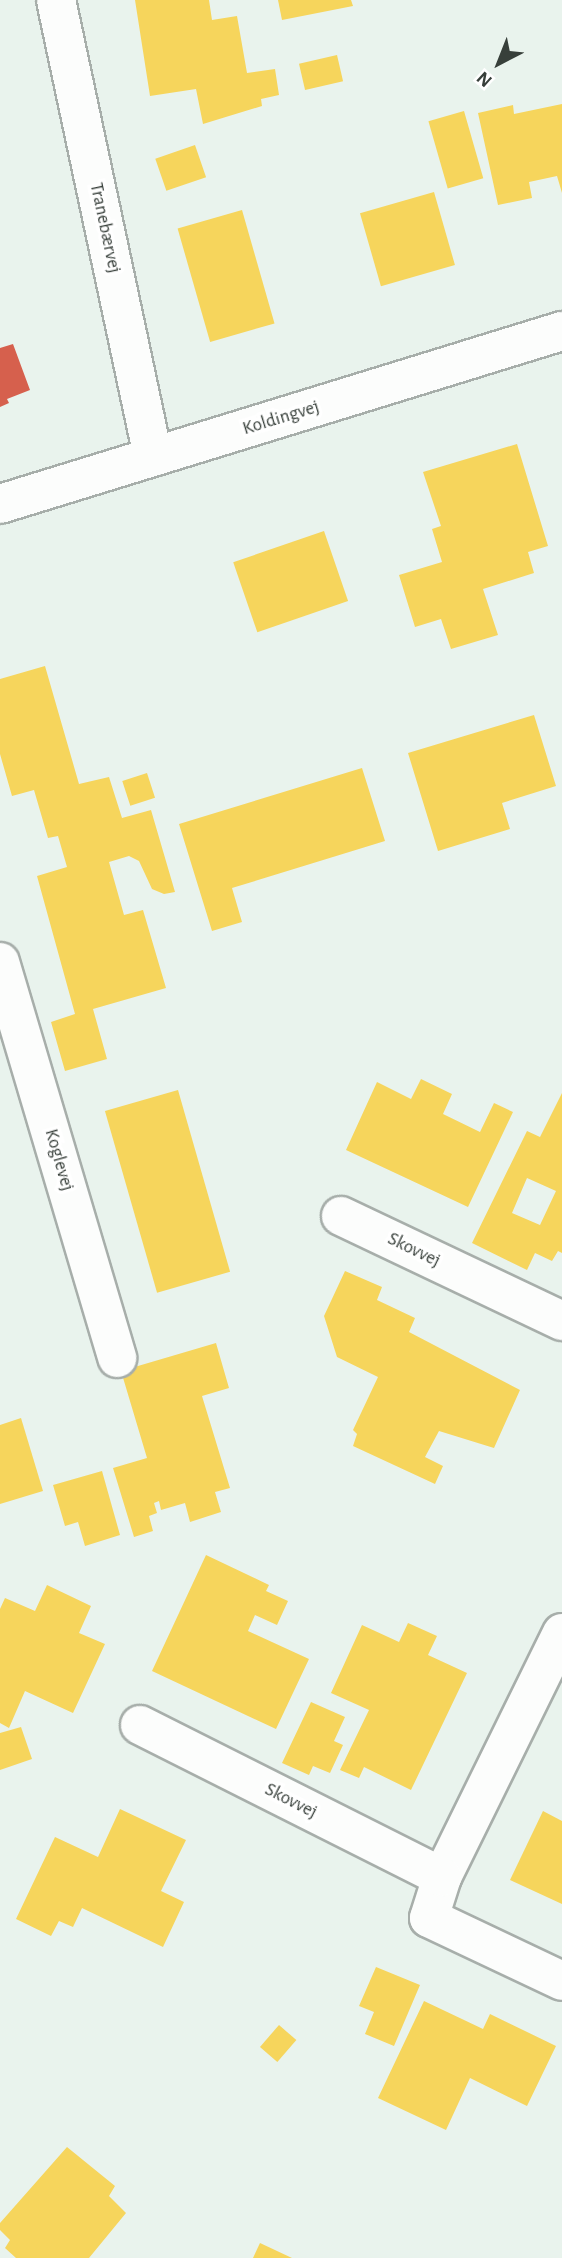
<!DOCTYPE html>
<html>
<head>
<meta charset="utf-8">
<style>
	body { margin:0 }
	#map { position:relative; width:562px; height:2258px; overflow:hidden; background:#e9f3ed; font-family:"Alegreya Sans",sans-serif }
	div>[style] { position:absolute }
	.homes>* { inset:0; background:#f6d55c; transform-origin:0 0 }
	.shops>* { inset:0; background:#d6604d }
	.roads { filter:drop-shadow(2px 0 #a7aeaa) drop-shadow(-2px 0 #a7aeaa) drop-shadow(0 2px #a7aeaa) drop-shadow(0 -2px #a7aeaa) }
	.minor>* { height:38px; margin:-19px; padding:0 19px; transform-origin:19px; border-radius:19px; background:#fcfdfc }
	.tertiary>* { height:38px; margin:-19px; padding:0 19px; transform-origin:19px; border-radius:19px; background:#fcfdfc }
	span { translate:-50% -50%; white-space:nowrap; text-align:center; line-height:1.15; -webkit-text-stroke:7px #fff; paint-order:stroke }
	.street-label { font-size:19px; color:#373f3a }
	.north { position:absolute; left:464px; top:28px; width:70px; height:70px; -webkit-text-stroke:5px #fff; paint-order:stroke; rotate:222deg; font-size:19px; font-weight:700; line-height:28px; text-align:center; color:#373f3a }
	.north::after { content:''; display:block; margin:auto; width:24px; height:32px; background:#373f3a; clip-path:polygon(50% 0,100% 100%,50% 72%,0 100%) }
</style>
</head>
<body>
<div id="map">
	<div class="homes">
		<i style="clip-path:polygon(135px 0,209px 0,212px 20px,237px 16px,247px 73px,275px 69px,279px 95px,261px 99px,262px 106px,203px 124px,196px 89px,150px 96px)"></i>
		<i style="clip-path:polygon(278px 0,351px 0,353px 6px,282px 20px)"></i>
		<i style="left:337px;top:55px;width:27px;height:39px;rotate:77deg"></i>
		<i style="clip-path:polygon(562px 104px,562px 193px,557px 176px,529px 182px,532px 198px,498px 205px,478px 113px,513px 105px,514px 114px)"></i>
		<i style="left:464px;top:111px;width:70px;height:37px;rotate:74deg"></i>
		<i style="left:195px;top:145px;width:34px;height:42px;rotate:71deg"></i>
		<i style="left:434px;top:192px;width:76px;height:77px;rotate:74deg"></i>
		<i style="left:242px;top:210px;width:118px;height:67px;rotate:74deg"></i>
		<i style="clip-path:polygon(517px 444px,548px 546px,528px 552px,534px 573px,483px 589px,498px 635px,451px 649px,441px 619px,415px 627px,399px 575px,442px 562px,432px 529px,441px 526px,423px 472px)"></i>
		<i style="left:324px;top:531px;width:74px;height:96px;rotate:71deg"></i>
		<i style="clip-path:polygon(45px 666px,79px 784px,109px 777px,122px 818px,151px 810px,175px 892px,164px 894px,152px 889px,139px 861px,129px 856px,109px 862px,124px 915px,143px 910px,166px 988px,93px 1009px,107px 1059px,65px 1071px,51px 1022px,75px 1014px,37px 876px,67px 867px,58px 836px,48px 838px,34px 790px,12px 796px,0 754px,0 679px)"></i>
		<i style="clip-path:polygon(534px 715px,556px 786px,502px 803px,510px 829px,438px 851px,408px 753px)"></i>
		<i style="clip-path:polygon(362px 768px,385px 841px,232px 888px,242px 922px,212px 931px,179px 824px)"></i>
		<i style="left:147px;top:773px;width:26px;height:26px;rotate:72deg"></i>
		<i style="clip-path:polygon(421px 1079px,452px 1094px,443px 1114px,480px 1132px,494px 1103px,513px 1112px,468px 1207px,346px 1150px,377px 1082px,411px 1099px)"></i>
		<i style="left:178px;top:1090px;width:189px;height:76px;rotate:74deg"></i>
		<i style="clip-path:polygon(evenodd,562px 1093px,562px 1253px,558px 1251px,552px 1261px,535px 1253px,527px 1270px,472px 1243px,527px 1131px,540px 1137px,562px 1093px,527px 1178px,556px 1191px,540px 1225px,512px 1213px,527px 1178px)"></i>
		<i style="clip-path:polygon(345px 1271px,382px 1287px,377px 1300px,415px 1318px,409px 1332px,520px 1390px,494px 1448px,439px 1431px,425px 1457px,443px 1466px,435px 1484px,353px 1446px,357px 1434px,353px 1430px,378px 1377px,337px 1357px,324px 1316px)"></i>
		<i style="clip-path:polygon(216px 1343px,229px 1388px,202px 1396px,230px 1488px,215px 1492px,221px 1512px,190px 1522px,185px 1503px,161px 1510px,159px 1501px,154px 1503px,157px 1513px,149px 1516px,153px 1531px,134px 1537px,113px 1468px,147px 1458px,121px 1371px)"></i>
		<i style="clip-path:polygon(21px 1418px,43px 1491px,0 1504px,0 1425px)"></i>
		<i style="clip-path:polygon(102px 1471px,120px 1535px,85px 1546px,78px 1522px,65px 1526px,53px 1485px)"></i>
		<i style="clip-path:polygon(206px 1555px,269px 1585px,266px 1591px,288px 1601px,277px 1625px,255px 1615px,248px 1631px,309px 1659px,276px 1729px,152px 1671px)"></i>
		<i style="clip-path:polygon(47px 1585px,91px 1606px,79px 1633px,105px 1644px,73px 1713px,25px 1691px,9px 1728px,0 1723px,0 1609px,5px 1598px,35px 1611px)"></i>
		<i style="clip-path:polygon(408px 1623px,437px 1636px,428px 1655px,467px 1673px,411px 1790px,364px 1767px,359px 1778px,340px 1770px,369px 1710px,331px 1693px,362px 1625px,399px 1642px)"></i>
		<i style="clip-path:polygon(311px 1702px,345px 1717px,334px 1741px,343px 1745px,330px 1773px,313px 1766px,309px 1775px,282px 1763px)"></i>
		<i style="clip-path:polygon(21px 1727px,32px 1759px,0 1770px,0 1733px)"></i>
		<i style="clip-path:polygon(120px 1809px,186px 1840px,161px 1891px,184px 1902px,163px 1947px,82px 1908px,73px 1927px,59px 1921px,51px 1936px,16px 1919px,55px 1837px,98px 1857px)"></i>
		<i style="clip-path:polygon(543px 1811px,562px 1821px,562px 1904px,510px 1880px)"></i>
		<i style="clip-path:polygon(376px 1967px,420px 1985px,394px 2046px,365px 2034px,374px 2012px,359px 2006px)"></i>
		<i style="clip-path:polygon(424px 2001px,483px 2029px,490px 2014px,556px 2046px,527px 2106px,470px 2078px,446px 2130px,378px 2098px)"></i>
		<i style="left:279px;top:2025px;width:23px;height:29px;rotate:41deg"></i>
		<i style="clip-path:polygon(67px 2147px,115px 2186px,109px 2196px,126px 2213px,89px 2258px,16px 2258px,5px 2248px,10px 2240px,0 2230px,0 2223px)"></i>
		<i style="clip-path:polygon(260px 2243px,292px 2258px,253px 2258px)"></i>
	</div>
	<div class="shops">
		<i style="clip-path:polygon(13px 344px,30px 390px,7px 399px,9px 403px,0 407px,0 348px)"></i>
	</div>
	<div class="roads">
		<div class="minor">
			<i style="left:56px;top:0;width:467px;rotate:78deg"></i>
			<i style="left:0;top:962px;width:413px;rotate:73.5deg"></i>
			<i style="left:341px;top:1216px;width:245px;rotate:25.4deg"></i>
			<i style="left:562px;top:1633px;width:272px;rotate:116.2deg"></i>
			<i style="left:442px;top:1877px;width:43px;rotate:107.6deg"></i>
			<i style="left:429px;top:1918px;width:147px;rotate:25.3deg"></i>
			<i style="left:140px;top:1725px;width:338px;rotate:26.7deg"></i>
		</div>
		<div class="tertiary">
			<i style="left:0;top:504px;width:588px;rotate:-17.11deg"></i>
		</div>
	</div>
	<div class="street-label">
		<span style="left:105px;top:228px;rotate:78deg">Tranebærvej</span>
		<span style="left:281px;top:418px;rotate:-17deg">Koldingvej</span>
		<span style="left:59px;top:1160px;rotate:74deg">Koglevej</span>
		<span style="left:414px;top:1250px;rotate:26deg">Skovvej</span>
		<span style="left:291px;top:1801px;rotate:27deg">Skovvej</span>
	</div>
	<div class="north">N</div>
</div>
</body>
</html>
